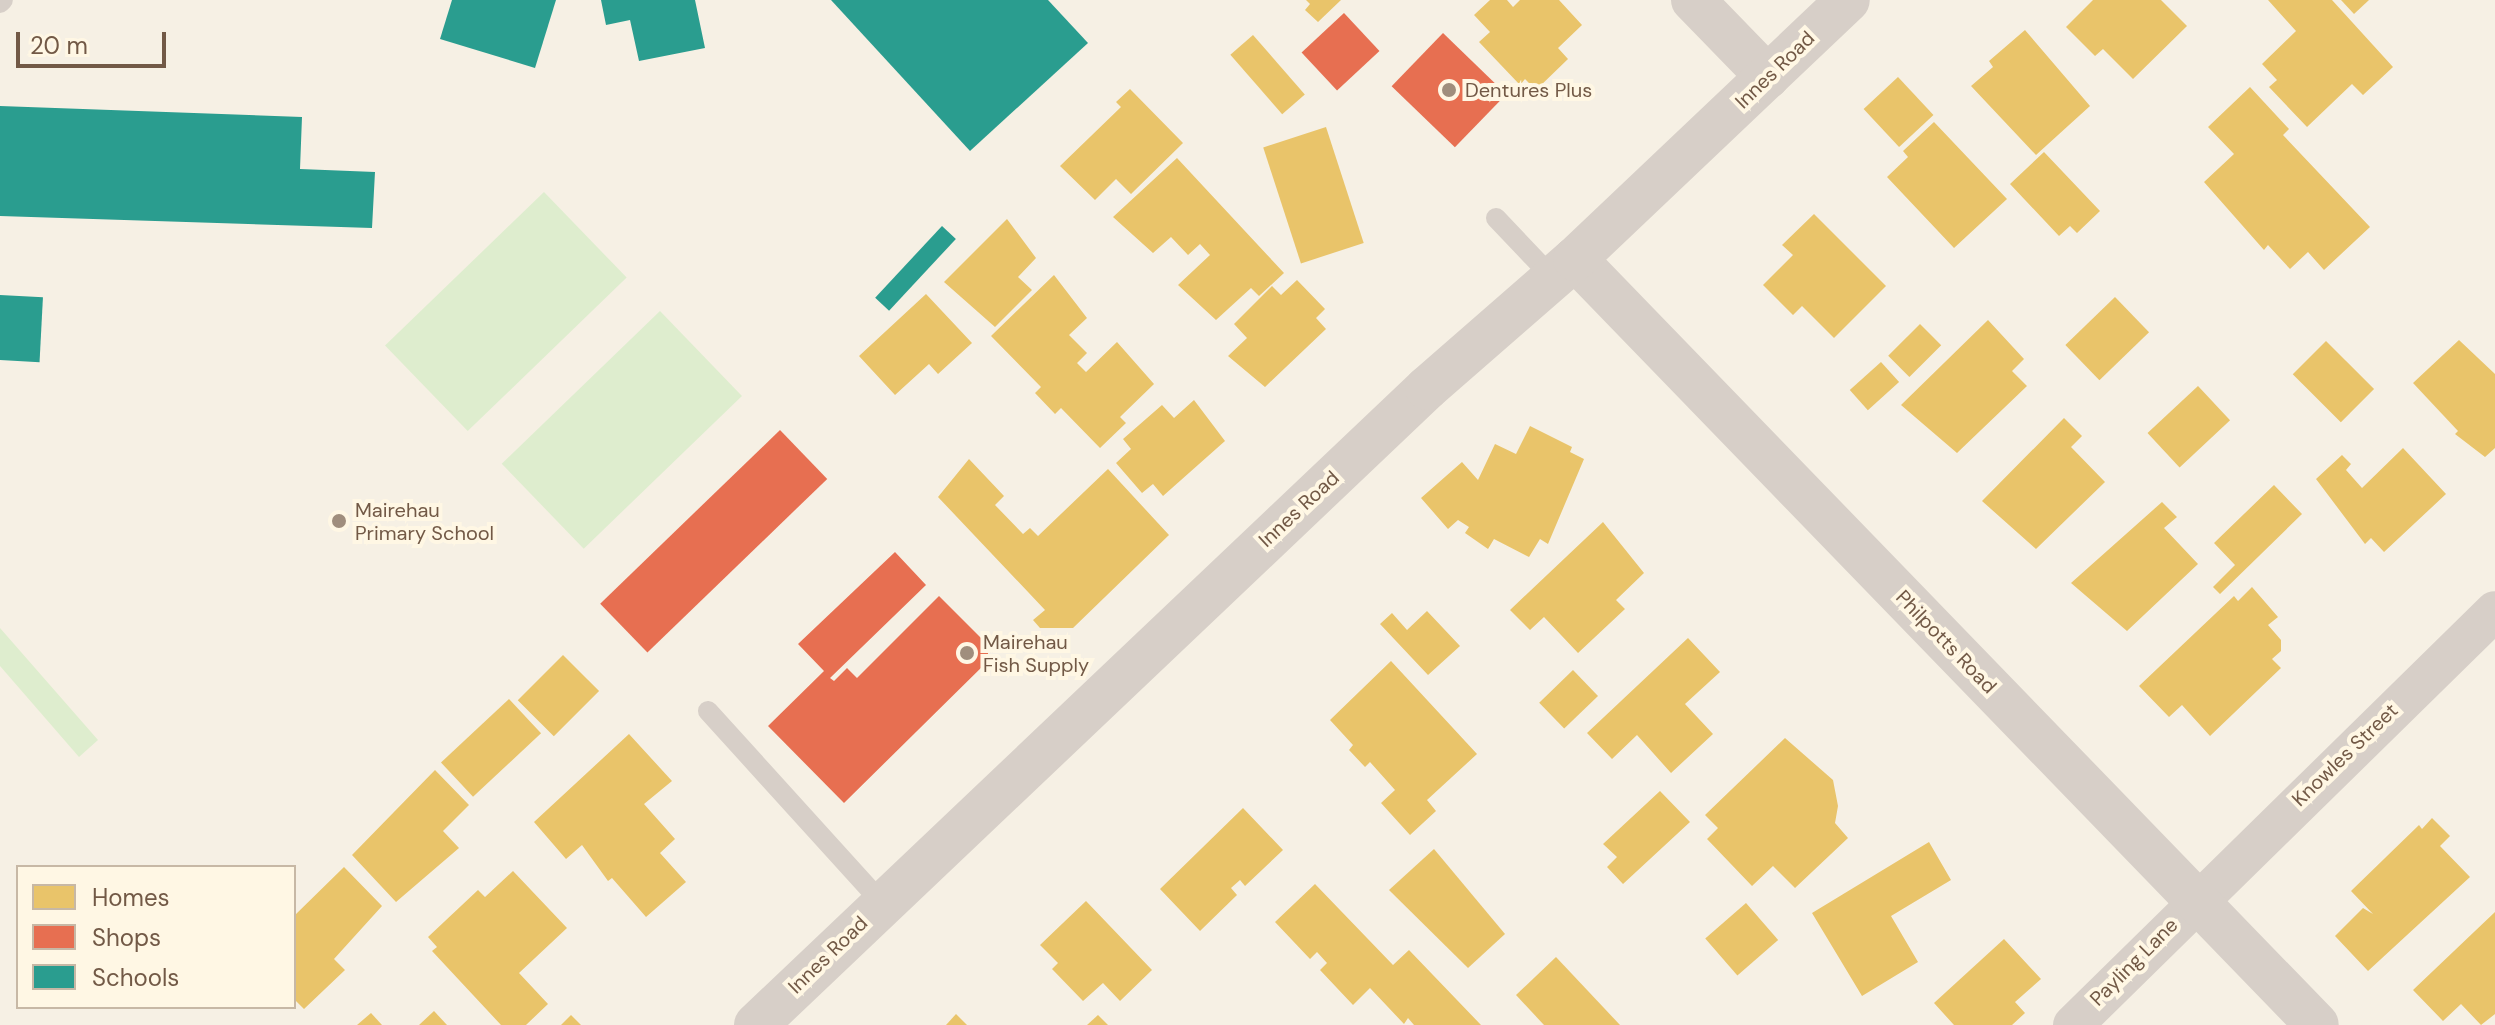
<!DOCTYPE html>
<html>
<head>
<meta charset="utf-8">
<style>
	body { margin:0 }
	#map { position:relative; width:2495px; height:1025px; overflow:hidden; background:#f6f0e4; font-family:"DM Sans",sans-serif }
	div>[style] { position:absolute }
	.green>* { inset:0; background:#deedce; transform-origin:0 0 }
	.homes>* { inset:0; background:#e9c46a; transform-origin:0 0 }
	.shops>* { inset:0; background:#e76f51; transform-origin:0 0 }
	.schools>* { inset:0; background:#2a9d8f; transform-origin:0 0 }
	.lane>* { height:20px; margin:-10px; padding:0 10px; transform-origin:10px; border-radius:10px; background:#d7cfc8 }
	.street>* { height:40px; margin:-20px; padding:0 20px; transform-origin:20px; border-radius:20px; background:#d7cfc8 }
	.secondary>* { height:44px; margin:-22px; padding:0 22px; transform-origin:22px; border-radius:22px; background:#d7cfc8 }
	.dots>* { width:22px; height:22px; translate:-50% -50%; box-sizing:border-box; border:4px solid #fff7e4; border-radius:50% }
	span { translate:-50% -50%; white-space:nowrap; text-align:center; line-height:1.15; -webkit-text-stroke:8px #fff7e4; paint-order:stroke }
	.street-label { font-size:20px; color:#725946 }
	.poi-label { font-size:20px; color:#725946 }
	.left { translate:0 -50%; text-align:left }
	.legend { position:absolute; left:16px; top:865px; width:280px; height:144px; box-sizing:border-box; background:#fff7e4; border:2px solid #c7b8a5; margin:0; padding:10px 14px; list-style:none; font-size:24px; color:#725946 }
	.legend li { display:flex; align-items:center; gap:16px; height:40px }
	.legend b { width:40px; border:2px solid #c7b8a5 }
	.scale { position:absolute; left:16px; top:32px; width:150px; height:36px; box-sizing:border-box; border:4px solid #725946; border-top:0; padding-left:10px; font-size:24px; line-height:28px; white-space:nowrap; color:#725946; -webkit-text-stroke:6px #fff7e4; paint-order:stroke }
</style>
</head>
<body>
<div id="map">
	<div class="green">
		<i style="left:544px;top:192px;width:119px;height:221px;rotate:46deg"></i>
		<i style="left:660px;top:311px;width:118px;height:220px;rotate:46deg"></i>
		<i style="clip-path:polygon(0 628px,98px 740px,79px 757px,0 666px)"></i>
	</div>
	<div class="homes">
		<i style="clip-path:polygon(1306px 0,1341px 0,1318px 22px,1305px 10px,1310px 4px)"></i>
		<i style="clip-path:polygon(1490px 0,1507px 0,1513px 7px,1520px 0,1559px 0,1582px 25px,1558px 48px,1568px 59px,1536px 90px,1525px 79px,1520px 85px,1479px 42px,1490px 32px,1474px 15px)"></i>
		<i style="clip-path:polygon(2093px 0,2161px 0,2187px 26px,2133px 79px,2103px 49px,2095px 56px,2066px 27px)"></i>
		<i style="clip-path:polygon(2268px 0,2332px 0,2393px 67px,2363px 95px,2352px 84px,2307px 127px,2269px 87px,2277px 80px,2262px 64px,2296px 31px)"></i>
		<i style="clip-path:polygon(2341px 0,2369px 0,2354px 14px)"></i>
		<i style="clip-path:polygon(2025px 30px,2090px 106px,2036px 155px,1971px 86px,1993px 67px,1989px 61px)"></i>
		<i style="left:1253px;top:35px;width:79px;height:30px;rotate:49deg"></i>
		<i style="left:1898px;top:77px;width:52px;height:47px;rotate:47deg"></i>
		<i style="clip-path:polygon(2250px 87px,2289px 129px,2283px 135px,2370px 227px,2324px 270px,2308px 252px,2290px 269px,2268px 245px,2264px 250px,2204px 182px,2234px 154px,2208px 127px)"></i>
		<i style="clip-path:polygon(1130px 89px,1183px 143px,1131px 194px,1116px 179px,1095px 200px,1060px 166px,1121px 107px,1116px 102px)"></i>
		<i style="clip-path:polygon(1934px 122px,2007px 199px,1954px 248px,1887px 177px,1908px 157px,1903px 151px)"></i>
		<i style="left:1326px;top:127px;width:122px;height:66px;rotate:72deg"></i>
		<i style="clip-path:polygon(2044px 152px,2100px 211px,2077px 233px,2070px 226px,2059px 236px,2010px 184px)"></i>
		<i style="clip-path:polygon(1177px 158px,1284px 273px,1259px 296px,1251px 288px,1216px 320px,1178px 285px,1210px 255px,1200px 244px,1188px 255px,1171px 237px,1153px 253px,1113px 217px)"></i>
		<i style="clip-path:polygon(1814px 214px,1886px 286px,1834px 338px,1802px 306px,1793px 315px,1763px 285px,1793px 255px,1782px 245px)"></i>
		<i style="clip-path:polygon(1007px 219px,1036px 258px,1018px 277px,1032px 290px,995px 327px,944px 282px)"></i>
		<i style="clip-path:polygon(1054px 275px,1087px 318px,1069px 335px,1087px 353px,1077px 363px,1086px 372px,1117px 342px,1154px 384px,1120px 417px,1126px 423px,1100px 448px,1061px 408px,1055px 414px,1035px 393px,1041px 387px,991px 336px)"></i>
		<i style="clip-path:polygon(1297px 280px,1325px 309px,1316px 318px,1326px 329px,1265px 387px,1228px 356px,1247px 338px,1234px 324px,1272px 286px,1281px 295px)"></i>
		<i style="clip-path:polygon(926px 294px,972px 343px,938px 374px,929px 364px,895px 395px,859px 356px)"></i>
		<i style="left:2115px;top:297px;width:49px;height:69px;rotate:46deg"></i>
		<i style="clip-path:polygon(1988px 320px,2024px 359px,2012px 371px,2027px 386px,1957px 453px,1901px 405px)"></i>
		<i style="left:1920px;top:324px;width:30px;height:45px;rotate:45deg"></i>
		<i style="clip-path:polygon(2459px 340px,2495px 374px,2495px 448px,2485px 457px,2455px 434px,2458px 431px,2413px 383px)"></i>
		<i style="left:2326px;top:341px;width:68px;height:47px;rotate:45deg"></i>
		<i style="left:1881px;top:362px;width:27px;height:42px;rotate:48deg"></i>
		<i style="left:2198px;top:386px;width:47px;height:69px;rotate:47deg"></i>
		<i style="clip-path:polygon(1194px 400px,1225px 441px,1163px 496px,1153px 484px,1142px 493px,1116px 463px,1131px 449px,1123px 439px,1162px 405px,1174px 418px)"></i>
		<i style="clip-path:polygon(2064px 418px,2082px 436px,2071px 447px,2105px 482px,2036px 549px,1982px 501px)"></i>
		<i style="clip-path:polygon(1530px 426px,1572px 447px,1570px 452px,1584px 459px,1548px 544px,1540px 539px,1529px 557px,1494px 539px,1488px 549px,1465px 533px,1469px 527px,1458px 520px,1448px 529px,1421px 498px,1462px 462px,1478px 480px,1495px 444px,1516px 454px)"></i>
		<i style="clip-path:polygon(2403px 448px,2446px 494px,2384px 552px,2371px 538px,2365px 544px,2316px 479px,2342px 455px,2351px 464px,2346px 470px,2362px 488px)"></i>
		<i style="clip-path:polygon(969px 459px,1004px 496px,995px 505px,1023px 534px,1030px 528px,1038px 536px,1108px 469px,1169px 535px,1073px 628px,1040px 628px,1033px 620px,1045px 610px,938px 497px)"></i>
		<i style="clip-path:polygon(2274px 485px,2302px 514px,2220px 594px,2213px 587px,2235px 565px,2214px 543px)"></i>
		<i style="clip-path:polygon(2162px 502px,2177px 517px,2164px 528px,2198px 564px,2127px 631px,2071px 583px)"></i>
		<i style="clip-path:polygon(1603px 522px,1644px 573px,1616px 600px,1625px 609px,1578px 653px,1544px 617px,1530px 630px,1510px 610px)"></i>
		<i style="clip-path:polygon(2252px 587px,2278px 617px,2268px 625px,2281px 640px,2281px 651px,2272px 659px,2281px 668px,2210px 736px,2182px 705px,2169px 717px,2139px 686px,2234px 596px,2238px 601px)"></i>
		<i style="clip-path:polygon(1427px 611px,1460px 646px,1428px 675px,1380px 624px,1392px 613px,1407px 630px)"></i>
		<i style="clip-path:polygon(1688px 638px,1720px 672px,1685px 704px,1713px 734px,1671px 773px,1637px 735px,1612px 759px,1587px 733px)"></i>
		<i style="left:563px;top:655px;width:51px;height:64px;rotate:45deg"></i>
		<i style="clip-path:polygon(1391px 661px,1477px 754px,1427px 800px,1436px 811px,1410px 835px,1381px 803px,1395px 790px,1370px 762px,1365px 767px,1349px 750px,1353px 745px,1330px 720px)"></i>
		<i style="left:1573px;top:670px;width:36px;height:47px;rotate:46deg"></i>
		<i style="left:509px;top:699px;width:47px;height:93px;rotate:47deg"></i>
		<i style="clip-path:polygon(629px 734px,672px 781px,644px 804px,675px 839px,660px 853px,686px 882px,646px 917px,612px 878px,608px 881px,582px 845px,566px 859px,534px 822px)"></i>
		<i style="clip-path:polygon(1785px 738px,1833px 780px,1838px 806px,1835px 823px,1848px 838px,1795px 888px,1773px 866px,1752px 886px,1707px 839px,1718px 828px,1705px 815px)"></i>
		<i style="clip-path:polygon(435px 770px,469px 805px,443px 831px,459px 848px,396px 902px,352px 855px)"></i>
		<i style="clip-path:polygon(1660px 791px,1690px 822px,1623px 884px,1607px 867px,1617px 857px,1603px 844px)"></i>
		<i style="clip-path:polygon(1243px 808px,1283px 850px,1245px 886px,1240px 880px,1231px 888px,1237px 895px,1200px 931px,1160px 889px)"></i>
		<i style="clip-path:polygon(2432px 818px,2450px 836px,2440px 846px,2470px 877px,2368px 971px,2335px 936px,2363px 908px,2373px 914px,2351px 891px,2419px 825px,2422px 829px)"></i>
		<i style="clip-path:polygon(1929px 842px,1951px 880px,1891px 916px,1918px 962px,1862px 996px,1812px 913px)"></i>
		<i style="clip-path:polygon(1434px 849px,1505px 934px,1468px 968px,1389px 890px)"></i>
		<i style="clip-path:polygon(344px 867px,382px 906px,334px 959px,345px 970px,304px 1009px,294px 999px,294px 916px)"></i>
		<i style="clip-path:polygon(513px 871px,567px 928px,519px 973px,548px 1004px,526px 1025px,501px 1025px,432px 951px,437px 947px,428px 937px,478px 890px,485px 897px)"></i>
		<i style="clip-path:polygon(1315px 884px,1393px 965px,1409px 950px,1481px 1025px,1414px 1025px,1408px 1018px,1404px 1024px,1370px 988px,1353px 1005px,1320px 970px,1327px 963px,1317px 952px,1310px 959px,1275px 922px)"></i>
		<i style="clip-path:polygon(1086px 901px,1152px 970px,1120px 1001px,1103px 983px,1083px 1001px,1052px 969px,1058px 963px,1040px 945px)"></i>
		<i style="left:1746px;top:903px;width:49px;height:54px;rotate:49deg"></i>
		<i style="clip-path:polygon(2495px 912px,2495px 1014px,2481px 1025px,2461px 1004px,2443px 1021px,2413px 990px)"></i>
		<i style="clip-path:polygon(2004px 939px,2041px 979px,2015px 1002px,2025px 1013px,2012px 1025px,1954px 1025px,1934px 1003px)"></i>
		<i style="clip-path:polygon(1556px 957px,1620px 1025px,1544px 1025px,1516px 995px)"></i>
		<i style="clip-path:polygon(434px 1011px,447px 1025px,419px 1025px)"></i>
		<i style="clip-path:polygon(371px 1013px,382px 1025px,357px 1025px)"></i>
		<i style="clip-path:polygon(956px 1014px,967px 1025px,946px 1025px)"></i>
		<i style="clip-path:polygon(571px 1015px,581px 1025px,561px 1025px)"></i>
		<i style="clip-path:polygon(1098px 1015px,1108px 1025px,1087px 1025px)"></i>
	</div>
	<div class="shops">
		<i style="left:1344px;top:13px;width:52px;height:58px;rotate:47deg"></i>
		<i style="left:1443px;top:33px;width:88px;height:74px;rotate:44deg"></i>
		<i style="left:780px;top:430px;width:68px;height:250px;rotate:46deg"></i>
		<i style="clip-path:polygon(895px 552px,926px 585px,830px 678px,834px 681px,847px 668px,857px 678px,939px 596px,988px 645px,988px 661px,844px 803px,768px 726px,824px 671px,798px 644px)"></i>
	</div>
	<div class="schools">
		<i style="clip-path:polygon(452px 0,556px 0,535px 68px,440px 39px)"></i>
		<i style="clip-path:polygon(601px 0,695px 0,705px 48px,639px 61px,630px 20px,606px 25px)"></i>
		<i style="clip-path:polygon(831px 0,1048px 0,1088px 43px,970px 151px)"></i>
		<i style="clip-path:polygon(0 106px,302px 117px,300px 169px,375px 172px,372px 228px,0 216px)"></i>
		<i style="left:942px;top:226px;width:19px;height:98px;rotate:43deg"></i>
		<i style="left:0;top:295px;width:43px;height:65px;rotate:3deg"></i>
	</div>
	<div class="lane">
		<i style="left:0;top:3px;width:4px;rotate:-45deg"></i>
		<i style="left:1496px;top:218px;width:83px;rotate:46.5deg"></i>
		<i style="left:708px;top:711px;width:259px;rotate:47.8deg"></i>
	</div>
	<div class="street">
		<i style="left:2073px;top:1025px;width:591px;rotate:-44.45deg"></i>
	</div>
	<div class="secondary">
		<i style="left:1693px;top:0;width:107px;rotate:45.8deg"></i>
		<i style="left:1575px;top:259px;width:1066px;rotate:45.91deg"></i>
		<i style="left:756px;top:1025px;width:925px;rotate:-43.51deg"></i>
		<i style="left:1427px;top:388px;width:196px;rotate:-41.1deg"></i>
		<i style="left:1575px;top:259px;width:376px;rotate:-43.5deg"></i>
	</div>
	<div class="dots">
		<i style="left:1449px;top:90px;background:#a08e7d"></i>
		<i style="left:339px;top:521px;background:#a08e7d"></i>
		<i style="left:967px;top:653px;background:#a08e7d"></i>
	</div>
	<div class="street-label">
		<span style="left:1775px;top:70px;rotate:-44deg">Innes Road</span>
		<span style="left:1299px;top:509px;rotate:-43deg">Innes Road</span>
		<span style="left:1946px;top:642px;rotate:46deg">Philpotts Road</span>
		<span style="left:2345px;top:755px;rotate:-44deg">Knowles Street</span>
		<span style="left:828px;top:955px;rotate:-44deg">Innes Road</span>
		<span style="left:2134px;top:962px;rotate:-45deg">Payling Lane</span>
	</div>
	<div class="poi-label">
		<span class="left" style="left:1465px;top:90px">Dentures Plus</span>
		<span class="left" style="left:355px;top:522px">Mairehau<br>Primary School</span>
		<span class="left" style="left:983px;top:654px">Mairehau<br>Fish Supply</span>
	</div>
	<ul class="legend">
	<li><b style="height:22px;background:#e9c46a"></b>Homes</li>
	<li><b style="height:22px;background:#e76f51"></b>Shops</li>
	<li><b style="height:22px;background:#2a9d8f"></b>Schools</li>
	</ul>
	<div class="scale">20 m</div>
</div>
</body>
</html>
